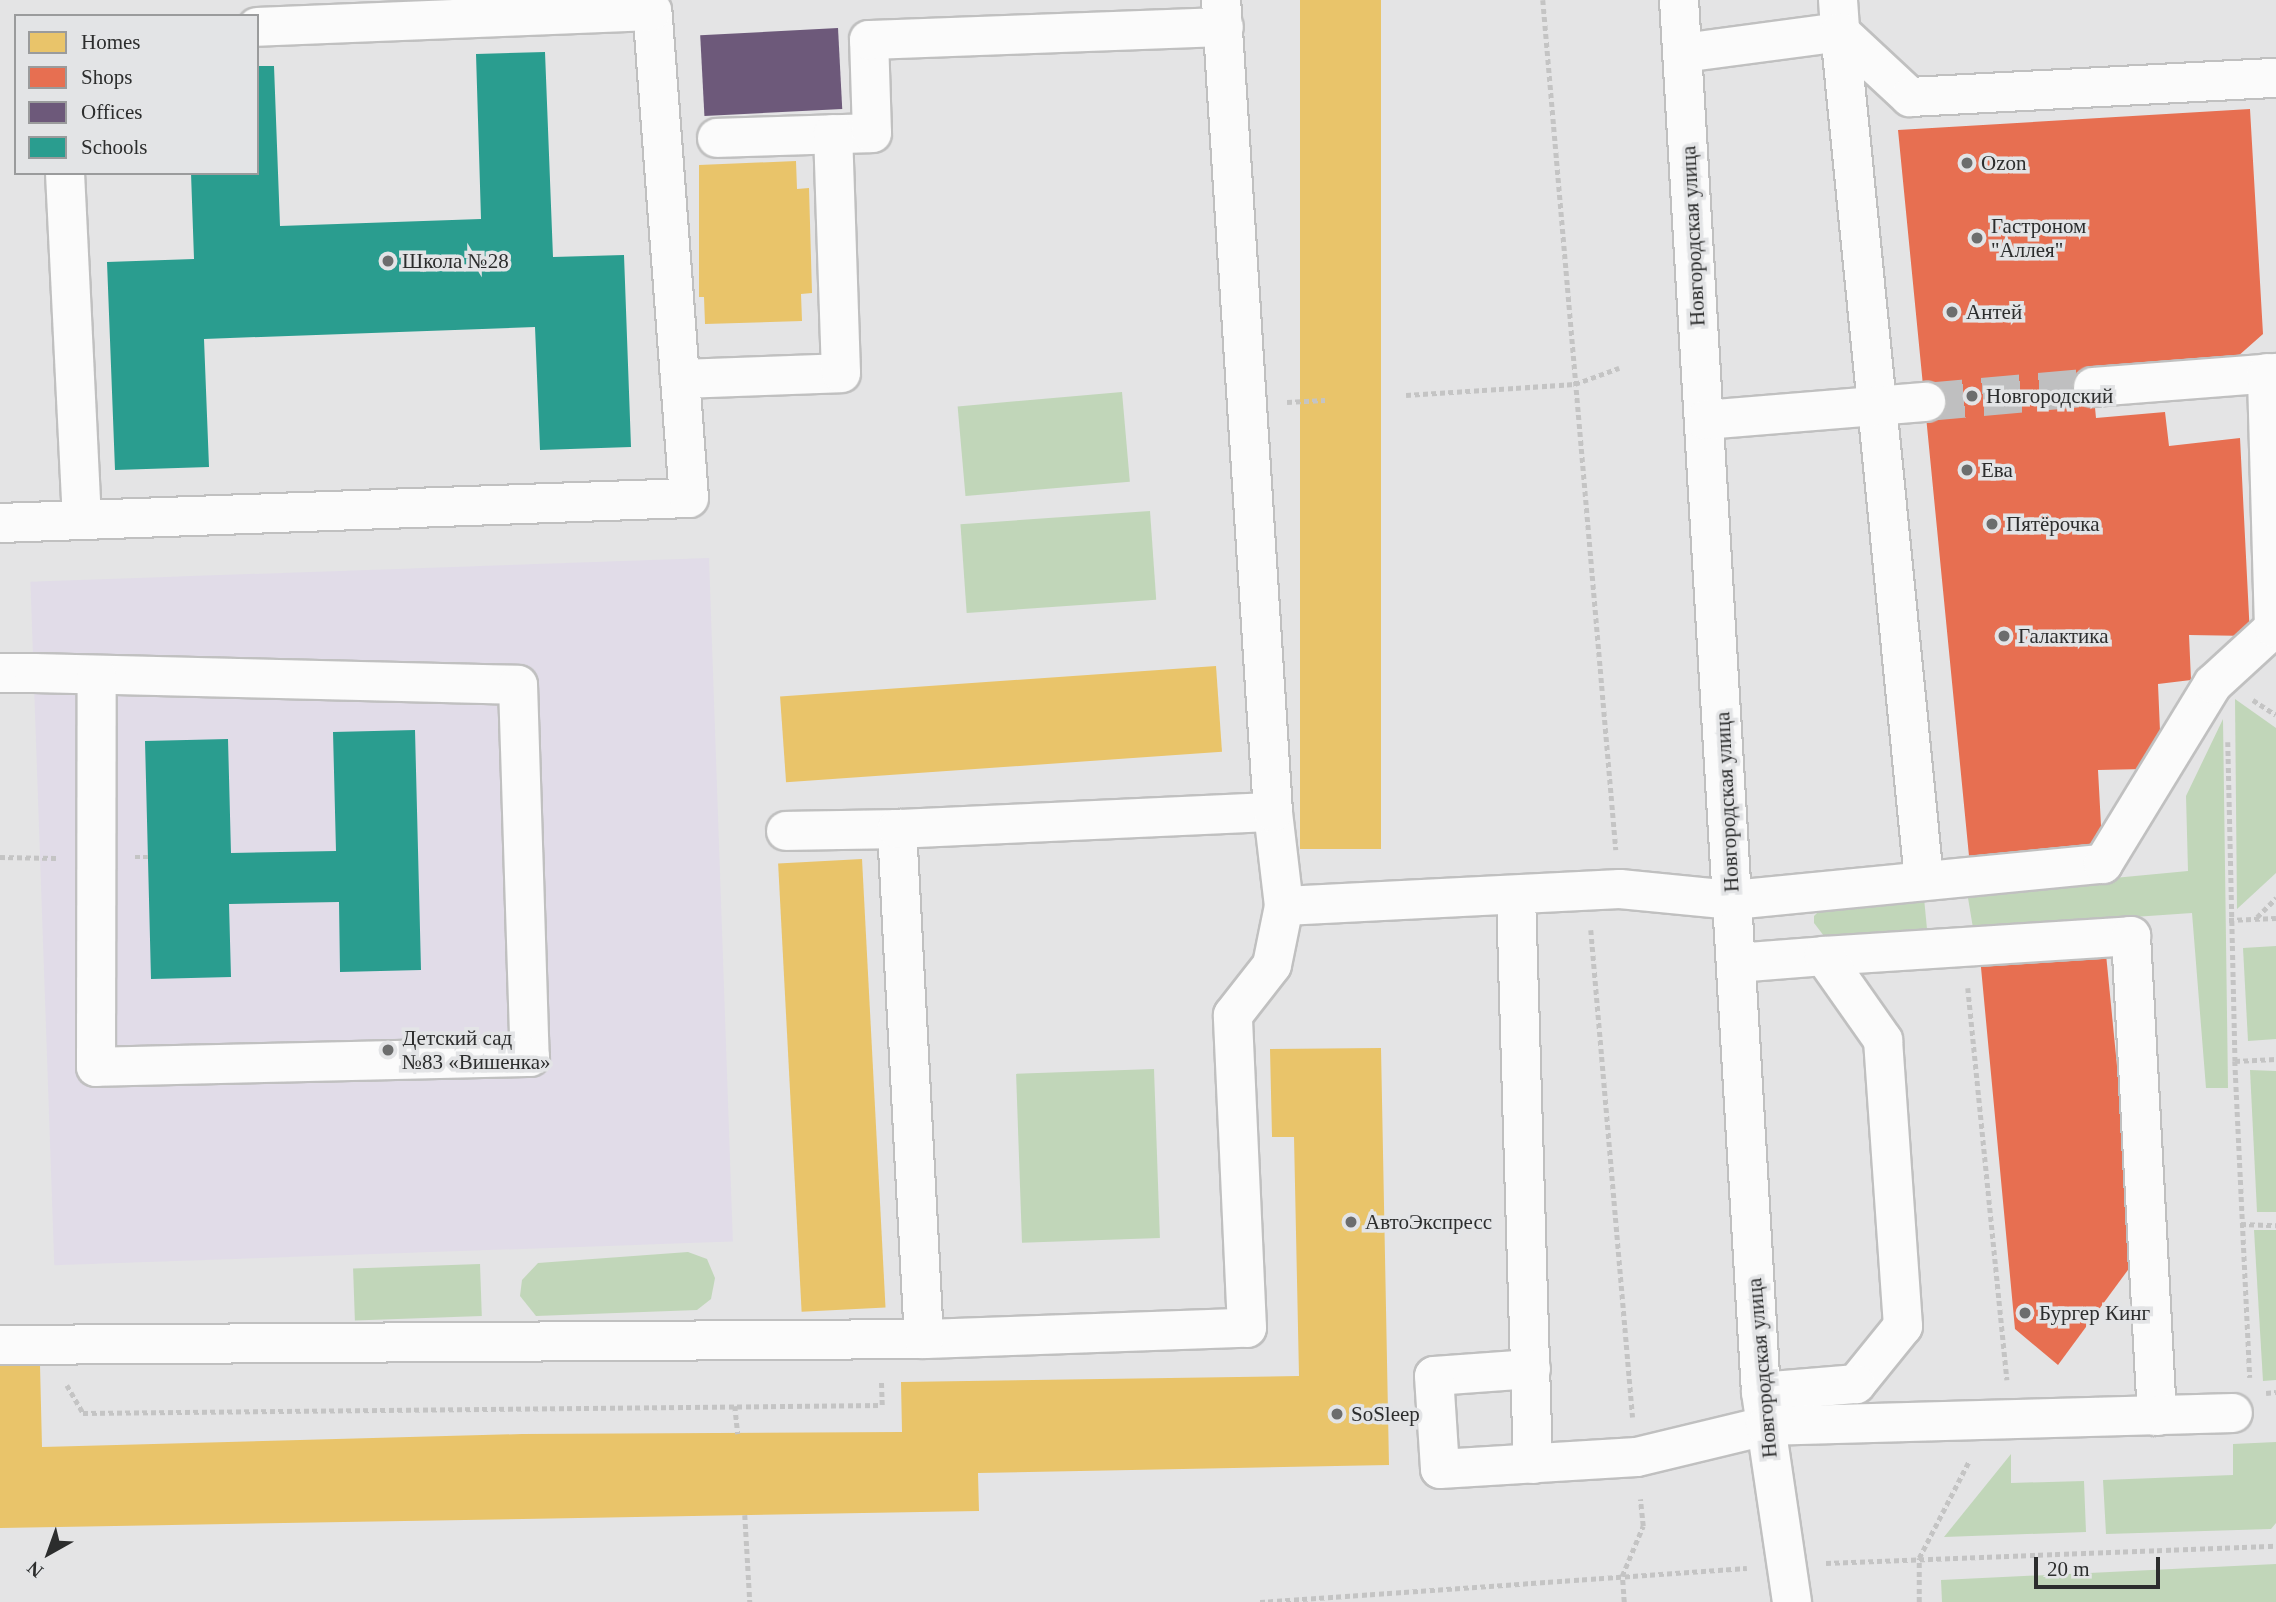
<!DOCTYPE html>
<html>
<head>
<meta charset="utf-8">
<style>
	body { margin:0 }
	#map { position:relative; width:2276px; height:1602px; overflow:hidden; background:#e4e4e5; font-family:"Times New Roman",serif }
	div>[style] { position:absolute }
	.education>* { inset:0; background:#e1dce8; transform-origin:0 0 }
	.green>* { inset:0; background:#c1d6b9; transform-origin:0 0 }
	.homes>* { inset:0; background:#e9c46a; transform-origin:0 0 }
	.shops>* { inset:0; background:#e76f51 }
	.offices>* { inset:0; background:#6d597a; transform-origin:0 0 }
	.schools>* { inset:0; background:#2a9d8f }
	.minor-tunnel>* { height:38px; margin-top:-19px; transform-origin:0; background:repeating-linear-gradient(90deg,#bfbfc0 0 38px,transparent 0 57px) }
	.path>* { height:4.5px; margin-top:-2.25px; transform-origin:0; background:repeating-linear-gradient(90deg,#c4c4c4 0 5px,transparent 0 8.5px) }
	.roads { filter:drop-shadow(2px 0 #c0c0c0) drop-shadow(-2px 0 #c0c0c0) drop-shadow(0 2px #c0c0c0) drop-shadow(0 -2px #c0c0c0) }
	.minor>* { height:38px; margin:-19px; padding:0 19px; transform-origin:19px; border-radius:19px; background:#fbfbfb }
	.dots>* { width:19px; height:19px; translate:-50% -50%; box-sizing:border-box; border:4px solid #e3e4e6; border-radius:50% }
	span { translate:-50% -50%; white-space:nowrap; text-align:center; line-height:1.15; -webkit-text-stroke:7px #e3e4e6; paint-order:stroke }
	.poi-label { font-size:21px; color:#2c2d2d }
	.left { translate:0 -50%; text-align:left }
	.street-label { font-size:21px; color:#2c2d2d }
	.legend { position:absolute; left:14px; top:14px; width:245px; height:161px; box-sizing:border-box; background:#e3e4e6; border:2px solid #9a9b9c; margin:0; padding:9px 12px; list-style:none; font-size:21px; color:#2c2d2d }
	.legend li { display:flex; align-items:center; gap:14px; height:35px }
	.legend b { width:35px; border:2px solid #9a9b9c }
	.north { position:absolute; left:14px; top:1518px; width:70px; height:70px; -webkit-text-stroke:5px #e3e4e6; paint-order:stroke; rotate:220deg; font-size:19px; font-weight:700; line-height:28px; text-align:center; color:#2c2d2d }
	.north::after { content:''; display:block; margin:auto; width:24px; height:32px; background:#2c2d2d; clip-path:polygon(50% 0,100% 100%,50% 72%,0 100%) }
	.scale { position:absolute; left:2034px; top:1557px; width:126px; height:32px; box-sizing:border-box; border:4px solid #2c2d2d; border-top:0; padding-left:9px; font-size:21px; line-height:24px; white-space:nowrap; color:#2c2d2d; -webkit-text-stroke:5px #e3e4e6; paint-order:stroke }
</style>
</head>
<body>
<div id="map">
	<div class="education">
		<i style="left:709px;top:558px;width:684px;height:679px;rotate:88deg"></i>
	</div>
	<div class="green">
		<i style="left:1122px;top:392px;width:90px;height:165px;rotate:85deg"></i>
		<i style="left:1150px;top:511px;width:89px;height:190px;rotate:86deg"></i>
		<i style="clip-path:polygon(2235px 699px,2276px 728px,2276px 873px,2237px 909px)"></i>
		<i style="clip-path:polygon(2223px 719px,2228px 1088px,2206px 1088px,2192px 913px,1973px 928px,1967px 892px,2188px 871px,2186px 796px)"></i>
		<i style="clip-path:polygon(1924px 898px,1927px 929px,1824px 936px,1814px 923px,1814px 916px,1824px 906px)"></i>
		<i style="clip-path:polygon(2276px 946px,2276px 1039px,2248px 1041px,2243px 948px)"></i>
		<i style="left:1154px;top:1069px;width:169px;height:138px;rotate:88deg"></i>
		<i style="clip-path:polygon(2250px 1070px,2276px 1071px,2276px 1212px,2257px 1212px)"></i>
		<i style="clip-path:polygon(2254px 1230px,2276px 1230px,2276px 1380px,2263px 1381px)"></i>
		<i style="clip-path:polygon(688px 1252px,707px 1259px,715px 1278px,711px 1299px,697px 1310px,536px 1316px,520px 1296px,522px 1280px,538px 1263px)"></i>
		<i style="left:480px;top:1264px;width:52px;height:127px;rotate:88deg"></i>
		<i style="clip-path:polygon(2276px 1442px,2276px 1523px,2271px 1529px,2106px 1534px,2103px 1480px,2233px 1475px,2233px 1444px)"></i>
		<i style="clip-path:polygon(2011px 1454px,2011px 1483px,2084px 1481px,2086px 1532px,1944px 1537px)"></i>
		<i style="clip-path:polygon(2276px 1564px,2276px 1602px,1942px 1602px,1941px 1580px)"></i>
	</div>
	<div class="homes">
		<i style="left:1300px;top:0;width:81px;height:849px"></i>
		<i style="clip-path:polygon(796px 161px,797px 189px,809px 188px,812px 293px,801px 294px,802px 321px,705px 324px,704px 297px,699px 297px,699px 165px)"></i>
		<i style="left:1216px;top:666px;width:86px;height:437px;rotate:86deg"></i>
		<i style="left:862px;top:859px;width:449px;height:84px;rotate:87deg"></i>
		<i style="clip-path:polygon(1381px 1048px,1389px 1465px,978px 1473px,979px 1511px,0 1528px,0 1366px,40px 1365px,42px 1447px,522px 1434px,902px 1432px,901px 1382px,1299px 1376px,1294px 1137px,1272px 1137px,1270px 1049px)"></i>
	</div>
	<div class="shops">
		<i style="clip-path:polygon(2250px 109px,2263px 334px,2228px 365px,2093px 387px,2096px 418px,2165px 412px,2169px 446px,2240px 438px,2250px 636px,2189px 635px,2191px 680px,2158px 684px,2160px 731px,2144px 769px,2098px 770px,2102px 844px,1969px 856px,1898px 130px)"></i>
		<i style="clip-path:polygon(2105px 944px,2136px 1259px,2058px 1365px,2015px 1329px,1980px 957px)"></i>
	</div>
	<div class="offices">
		<i style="left:838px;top:28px;width:81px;height:138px;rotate:87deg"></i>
	</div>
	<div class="schools">
		<i style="clip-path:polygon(545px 52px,553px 257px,624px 255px,631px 447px,540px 450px,535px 327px,204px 339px,209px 467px,115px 470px,107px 262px,194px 259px,191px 173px,257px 173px,257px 66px,274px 66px,280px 226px,481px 219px,476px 54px)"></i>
		<i style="clip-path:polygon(415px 730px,421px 970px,340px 972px,339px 902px,229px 904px,231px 977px,151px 979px,145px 741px,228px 739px,231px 853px,336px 851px,333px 732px)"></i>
	</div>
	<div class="minor-tunnel">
		<i style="left:1926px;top:402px;width:168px;rotate:-5.1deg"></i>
	</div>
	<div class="path">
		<i style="left:1543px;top:0;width:853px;rotate:85.09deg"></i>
		<i style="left:1406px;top:395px;width:169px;rotate:-3.7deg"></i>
		<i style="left:1575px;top:384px;width:47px;rotate:-20deg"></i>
		<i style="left:1287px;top:402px;width:38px;rotate:-3deg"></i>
		<i style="left:2253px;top:700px;width:27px;rotate:33deg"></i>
		<i style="left:2228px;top:742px;width:319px;rotate:88.7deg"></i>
		<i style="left:2235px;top:1061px;width:41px;rotate:-2.8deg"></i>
		<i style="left:0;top:857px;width:56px;rotate:1deg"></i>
		<i style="left:135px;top:857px;width:13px"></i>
		<i style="left:2257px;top:917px;width:27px;rotate:-45deg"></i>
		<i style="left:2229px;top:920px;width:47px;rotate:-2.4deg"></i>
		<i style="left:1591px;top:930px;width:489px;rotate:85.1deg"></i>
		<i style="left:1968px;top:988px;width:394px;rotate:84.3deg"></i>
		<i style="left:2235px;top:1061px;width:317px;rotate:87.3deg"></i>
		<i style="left:2241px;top:1224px;width:35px;rotate:2deg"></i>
		<i style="left:67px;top:1385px;width:32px;rotate:60deg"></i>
		<i style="left:83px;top:1413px;width:799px;rotate:-0.57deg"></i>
		<i style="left:882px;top:1405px;width:24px;rotate:-92deg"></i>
		<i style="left:2266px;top:1393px;width:10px;rotate:-6deg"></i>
		<i style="left:735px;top:1406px;width:28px;rotate:84deg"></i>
		<i style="left:745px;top:1515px;width:87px;rotate:86.7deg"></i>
		<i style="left:1826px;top:1563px;width:450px;rotate:-2.2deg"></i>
		<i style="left:1260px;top:1602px;width:488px;rotate:-4deg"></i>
		<i style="left:1624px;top:1602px;width:26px;rotate:-94deg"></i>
		<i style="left:1622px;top:1576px;width:54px;rotate:-67.2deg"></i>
		<i style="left:1643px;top:1526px;width:27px;rotate:-96deg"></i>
		<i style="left:1919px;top:1602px;width:44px;rotate:-90deg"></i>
		<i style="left:1919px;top:1558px;width:109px;rotate:-62.7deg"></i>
	</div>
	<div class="roads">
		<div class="minor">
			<i style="left:1679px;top:0;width:1394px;rotate:86.63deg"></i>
			<i style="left:1761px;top:1392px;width:212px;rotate:81.6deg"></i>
			<i style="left:1838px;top:0;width:32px;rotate:86deg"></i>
			<i style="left:1840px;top:32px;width:96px;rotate:42.9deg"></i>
			<i style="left:1910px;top:97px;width:366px;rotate:-3deg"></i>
			<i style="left:1683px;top:53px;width:158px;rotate:-7.6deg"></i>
			<i style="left:1840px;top:32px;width:852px;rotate:84.34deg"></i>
			<i style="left:717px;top:138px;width:155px;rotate:-1.8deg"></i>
			<i style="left:872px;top:133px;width:93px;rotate:-91.8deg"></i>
			<i style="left:869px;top:40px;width:355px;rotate:-2.1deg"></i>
			<i style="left:65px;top:173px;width:347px;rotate:87.2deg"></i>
			<i style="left:680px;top:379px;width:161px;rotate:-2.1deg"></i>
			<i style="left:841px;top:373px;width:239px;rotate:-91.9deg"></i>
			<i style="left:2093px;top:387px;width:184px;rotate:-4.4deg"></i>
			<i style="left:1705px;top:420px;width:222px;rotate:-4.7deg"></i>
			<i style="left:0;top:523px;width:689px;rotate:-2.08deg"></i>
			<i style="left:689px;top:498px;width:488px;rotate:-94.3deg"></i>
			<i style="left:652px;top:11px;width:395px;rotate:177.7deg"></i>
			<i style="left:0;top:673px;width:34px"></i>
			<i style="left:34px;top:673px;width:484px;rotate:1.4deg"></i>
			<i style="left:518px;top:685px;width:372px;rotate:88.2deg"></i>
			<i style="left:530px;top:1057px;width:434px;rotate:178.7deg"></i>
			<i style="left:96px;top:1067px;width:392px;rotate:-89.9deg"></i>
			<i style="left:786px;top:831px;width:111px;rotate:-1deg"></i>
			<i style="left:1516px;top:896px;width:568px;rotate:88.29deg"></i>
			<i style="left:1284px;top:906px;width:336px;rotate:-2.9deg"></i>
			<i style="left:1620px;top:889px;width:114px;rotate:5.6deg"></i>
			<i style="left:1733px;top:900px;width:372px;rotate:-5.6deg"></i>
			<i style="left:2103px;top:864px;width:211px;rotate:-58.6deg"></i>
			<i style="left:2213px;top:684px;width:83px;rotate:-42.6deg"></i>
			<i style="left:2274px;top:628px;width:255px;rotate:-91.6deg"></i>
			<i style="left:1824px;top:956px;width:308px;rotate:-3.7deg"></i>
			<i style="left:2131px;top:936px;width:481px;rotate:86.9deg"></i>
			<i style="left:1736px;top:963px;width:88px;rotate:-4.5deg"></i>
			<i style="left:1824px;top:956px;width:103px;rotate:54.9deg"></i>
			<i style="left:1883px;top:1040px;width:287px;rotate:86deg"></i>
			<i style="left:1903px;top:1326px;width:75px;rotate:129deg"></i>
			<i style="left:1856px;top:1384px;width:95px;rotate:175.2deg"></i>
			<i style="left:924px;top:1339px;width:323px;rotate:-2deg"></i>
			<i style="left:1247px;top:1328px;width:313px;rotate:-92.6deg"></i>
			<i style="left:1233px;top:1015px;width:63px;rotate:-52deg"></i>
			<i style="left:1272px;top:965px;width:60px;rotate:-78.5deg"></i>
			<i style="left:1284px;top:906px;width:95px;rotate:-96.7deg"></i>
			<i style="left:0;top:1345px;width:924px;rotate:-0.37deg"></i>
			<i style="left:924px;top:1339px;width:511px;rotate:-93.03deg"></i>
			<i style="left:897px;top:829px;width:376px;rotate:-2.6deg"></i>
			<i style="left:1273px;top:812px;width:814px;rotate:-93.66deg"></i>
			<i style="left:1531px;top:1369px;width:97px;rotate:175.9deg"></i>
			<i style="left:1434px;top:1376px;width:93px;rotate:86.3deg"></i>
			<i style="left:1440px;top:1469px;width:197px;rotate:-3.5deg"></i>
			<i style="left:1637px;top:1457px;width:132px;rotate:-13.6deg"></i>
			<i style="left:1765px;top:1426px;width:468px;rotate:-1.6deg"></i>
		</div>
	</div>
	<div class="dots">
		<i style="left:1967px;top:163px;background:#6c6d6d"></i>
		<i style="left:1977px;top:238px;background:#6c6d6d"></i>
		<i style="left:388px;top:261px;background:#6c6d6d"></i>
		<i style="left:1952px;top:312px;background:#6c6d6d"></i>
		<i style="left:1972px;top:396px;background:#6c6d6d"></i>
		<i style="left:1967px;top:470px;background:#6c6d6d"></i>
		<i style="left:1992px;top:524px;background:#6c6d6d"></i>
		<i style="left:2004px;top:636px;background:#6c6d6d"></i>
		<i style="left:388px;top:1050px;background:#6c6d6d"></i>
		<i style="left:1351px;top:1222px;background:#6c6d6d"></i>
		<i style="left:2025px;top:1313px;background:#6c6d6d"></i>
		<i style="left:1337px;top:1414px;background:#6c6d6d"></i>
	</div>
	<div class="poi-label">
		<span class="left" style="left:1981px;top:163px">Ozon</span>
		<span class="left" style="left:1991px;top:238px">Гастроном<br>"Аллея"</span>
		<span class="left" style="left:402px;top:261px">Школа №28</span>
		<span class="left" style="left:1966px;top:312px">Антей</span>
		<span class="left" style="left:1986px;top:396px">Новгородский</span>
		<span class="left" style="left:1981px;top:470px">Ева</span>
		<span class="left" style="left:2006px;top:524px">Пятёрочка</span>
		<span class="left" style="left:2018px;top:636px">Галактика</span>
		<span class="left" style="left:402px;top:1050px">Детский сад<br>№83 «Вишенка»</span>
		<span class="left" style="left:1365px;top:1222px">АвтоЭкспресс</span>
		<span class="left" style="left:2039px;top:1313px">Бургер Кинг</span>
		<span class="left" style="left:1351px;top:1414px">SoSleep</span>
	</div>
	<div class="street-label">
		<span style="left:1693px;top:236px;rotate:-93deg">Новгородская улица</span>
		<span style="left:1727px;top:802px;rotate:-93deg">Новгородская улица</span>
		<span style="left:1762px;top:1368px;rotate:-95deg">Новгородская улица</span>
	</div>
	<ul class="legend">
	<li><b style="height:19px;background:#e9c46a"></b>Homes</li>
	<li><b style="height:19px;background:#e76f51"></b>Shops</li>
	<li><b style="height:19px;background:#6d597a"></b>Offices</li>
	<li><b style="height:19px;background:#2a9d8f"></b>Schools</li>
	</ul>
	<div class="north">N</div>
	<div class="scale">20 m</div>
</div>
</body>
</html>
